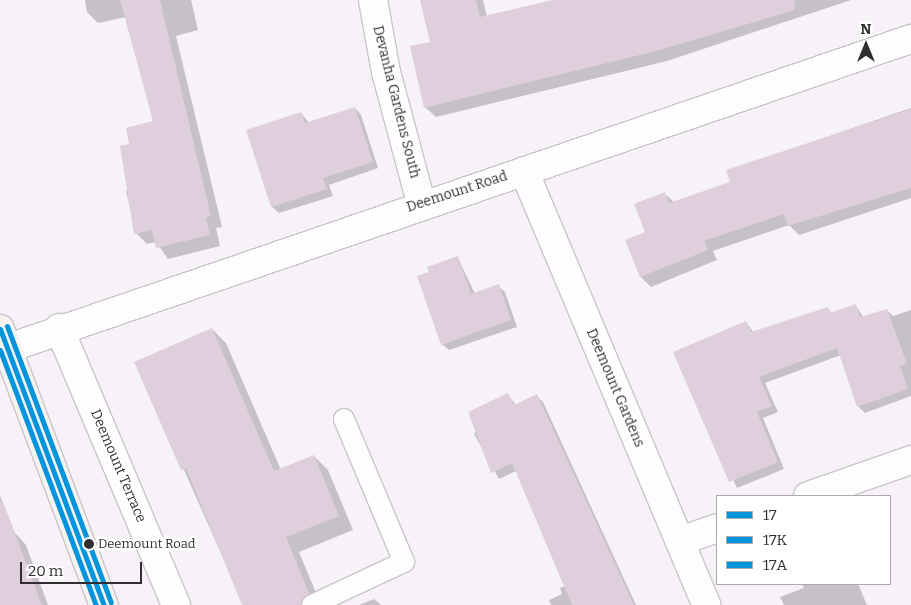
<!DOCTYPE html>
<html>
<head>
<meta charset="utf-8">
<style>
	body { margin:0 }
	#map { position:relative; width:911px; height:605px; overflow:hidden; background:#f7f2f8; font-family:Bitter,serif }
	div>[style] { position:absolute }
	.shadow>* { inset:0; background:#0003 }
	.building>* { inset:0; background:#dfcedb }
	.roads { filter:drop-shadow(1px 0 #c9c5c9) drop-shadow(-1px 0 #c9c5c9) drop-shadow(0 1px #c9c5c9) drop-shadow(0 -1px #c9c5c9) }
	.lane>* { height:20px; margin:-10px; padding:0 10px; transform-origin:10px; border-radius:10px; background:#fefdfe }
	.street>* { height:28px; margin:-14px; padding:0 14px; transform-origin:14px; border-radius:14px; background:#fefdfe }
	.secondary>* { height:28px; margin:-14px; padding:0 14px; transform-origin:14px; border-radius:14px; background:#f6f3f0 }
	.bus-1>* { height:5px; margin:-2.5px; padding:0 2.5px; transform-origin:2.5px; border-radius:2.5px; background:#0295dd }
	.bus-2>* { height:5px; margin:-2.5px; padding:0 2.5px; transform-origin:2.5px; border-radius:2.5px; background:#0295dd }
	.bus-3>* { height:5px; margin:-2.5px; padding:0 2.5px; transform-origin:2.5px; border-radius:2.5px; background:#0295dd }
	.dots>* { width:14px; height:14px; translate:-50% -50%; box-sizing:border-box; border:2px solid #fff; border-radius:50% }
	span { translate:-50% -50%; white-space:nowrap; text-align:center; line-height:1.15; -webkit-text-stroke:4px #fff; paint-order:stroke }
	.bus-label { font-size:13px; color:#312e31 }
	.left { translate:0 -50%; text-align:left }
	.street-label { font-size:14px; color:#312e31 }
	.legend { position:absolute; left:716px; top:495px; width:175px; height:90px; box-sizing:border-box; background:#fff; border:1px solid #adabad; margin:0; padding:6px 9px; list-style:none; font-size:15px; color:#312e31 }
	.legend li { display:flex; align-items:center; gap:10px; height:25px }
	.legend b { width:25px; border:1px solid #adabad }
	.north { position:absolute; left:841px; top:20px; width:50px; height:50px; -webkit-text-stroke:4px #fff; paint-order:stroke; rotate:0deg; font-size:14px; font-weight:700; line-height:20px; text-align:center; color:#312e31 }
	.north::after { content:''; display:block; margin:auto; width:18px; height:22px; background:#312e31; clip-path:polygon(50% 0,100% 100%,50% 72%,0 100%) }
	.scale { position:absolute; left:20px; top:562px; width:122px; height:22px; box-sizing:border-box; border:2px solid #312e31; border-top:0; padding-left:6px; font-size:15px; line-height:18px; white-space:nowrap; color:#312e31; -webkit-text-stroke:4px #fff; paint-order:stroke }
</style>
</head>
<body>
<div id="map">
	<div class="shadow">
		<i style="clip-path:polygon(85px 0,191px 0,198px 30px,176px 36px,222px 227px,216px 228px,220px 246px,168px 259px,156px 242px,147px 244px,136px 233px,126px 191px,132px 190px,131px 145px,155px 122px,126px 17px,98px 23px,87px 12px)"></i>
		<i style="clip-path:polygon(422px 0,483px 0,487px 17px,557px 0,851px 0,667px 61px,436px 117px,425px 107px,431px 43px)"></i>
		<i style="clip-path:polygon(355px 108px,361px 115px,378px 168px,329px 185px,333px 196px,279px 213px,272px 207px,248px 131px,301px 113px,309px 123px)"></i>
		<i style="clip-path:polygon(911px 108px,911px 198px,799px 235px,789px 225px,713px 251px,717px 260px,651px 287px,641px 277px,627px 241px,647px 232px,664px 193px,674px 202px,732px 182px,728px 171px)"></i>
		<i style="clip-path:polygon(458px 258px,475px 294px,498px 286px,505px 292px,517px 327px,449px 350px,442px 344px,430px 273px)"></i>
		<i style="clip-path:polygon(856px 306px,864px 318px,887px 310px,893px 316px,911px 310px,911px 396px,865px 413px,858px 406px,841px 355px,765px 383px,778px 412px,763px 418px,784px 469px,737px 488px,674px 353px,746px 322px,754px 333px,828px 309px,833px 314px)"></i>
		<i style="clip-path:polygon(212px 329px,226px 343px,281px 470px,314px 456px,328px 470px,353px 530px,299px 552px,321px 605px,244px 605px,136px 362px)"></i>
		<i style="clip-path:polygon(508px 395px,516px 405px,537px 396px,543px 402px,636px 605px,551px 605px,549px 600px,562px 594px,560px 588px,565px 586px,516px 471px,499px 479px,474px 434px)"></i>
		<i style="clip-path:polygon(0 496px,15px 533px,26px 545px,48px 605px,0 605px)"></i>
		<i style="clip-path:polygon(802px 584px,858px 584px,867px 605px,784px 605px,780px 597px,804px 588px)"></i>
		<i style="clip-path:polygon(374px 599px,381px 605px,359px 605px)"></i>
	</div>
	<div class="building">
		<i style="clip-path:polygon(120px 0,160px 0,211px 216px,206px 218px,210px 235px,156px 248px,152px 230px,134px 234px,120px 146px,129px 144px,126px 128px,153px 121px)"></i>
		<i style="clip-path:polygon(420px 0,476px 0,480px 17px,552px 0,794px 0,795px 10px,656px 51px,424px 108px,410px 46px,430px 42px)"></i>
		<i style="clip-path:polygon(355px 107px,373px 162px,323px 178px,327px 189px,271px 207px,246px 130px,301px 112px,305px 123px)"></i>
		<i style="clip-path:polygon(911px 109px,911px 188px,788px 226px,784px 214px,704px 241px,708px 250px,640px 277px,625px 240px,645px 232px,634px 204px,665px 192px,669px 203px,730px 182px,726px 170px)"></i>
		<i style="clip-path:polygon(458px 256px,471px 294px,499px 284px,511px 320px,441px 345px,417px 276px,429px 272px,427px 267px)"></i>
		<i style="clip-path:polygon(856px 304px,860px 317px,887px 309px,907px 364px,900px 366px,908px 389px,857px 407px,837px 348px,759px 377px,772px 406px,757px 412px,778px 462px,729px 482px,673px 352px,746px 321px,751px 332px,828px 307px,830px 313px)"></i>
		<i style="clip-path:polygon(212px 328px,274px 471px,314px 455px,339px 516px,286px 537px,309px 593px,300px 605px,242px 605px,186px 468px,181px 470px,134px 362px)"></i>
		<i style="clip-path:polygon(508px 393px,514px 405px,537px 394px,634px 605px,572px 605px,512px 463px,491px 473px,468px 412px)"></i>
		<i style="clip-path:polygon(0 502px,3px 502px,42px 605px,0 605px)"></i>
	</div>
	<div class="roads">
		<div class="lane">
			<i style="left:312px;top:605px;width:102px;rotate:-25.1deg"></i>
			<i style="left:404px;top:562px;width:155px;rotate:-112.8deg"></i>
		</div>
		<div class="street">
			<i style="left:373px;top:0;width:73px;rotate:79.8deg"></i>
			<i style="left:386px;top:72px;width:136px;rotate:75deg"></i>
			<i style="left:524px;top:171px;width:471px;rotate:67.2deg"></i>
			<i style="left:59px;top:328px;width:301px;rotate:67.1deg"></i>
			<i style="left:0;top:351px;width:963px;rotate:-18.91deg"></i>
			<i style="left:808px;top:496px;width:109px;rotate:-19.3deg"></i>
			<i style="left:680px;top:541px;width:39px;rotate:-19deg"></i>
		</div>
		<div class="secondary">
			<i style="left:0;top:329px;width:295px;rotate:69.4deg"></i>
		</div>
	</div>
	<div class="bus-1">
		<i style="left:0;top:329px;width:295px;rotate:69.4deg"></i>
	</div>
	<div class="bus-2">
		<i style="left:0;top:350px;width:272px;rotate:69.4deg"></i>
	</div>
	<div class="bus-3">
		<i style="left:7px;top:326px;width:295px;rotate:69.4deg"></i>
	</div>
	<div class="dots">
		<i style="left:89px;top:544px;background:#312e31"></i>
	</div>
	<div class="bus-label">
		<span class="left" style="left:98px;top:544px">Deemount Road</span>
	</div>
	<div class="street-label">
		<span style="left:396px;top:102px;rotate:76deg">Devanha Gardens South</span>
		<span style="left:457px;top:192px;rotate:-18deg">Deemount Road</span>
		<span style="left:615px;top:388px;rotate:67deg">Deemount Gardens</span>
		<span style="left:118px;top:466px;rotate:67deg">Deemount Terrace</span>
	</div>
	<ul class="legend">
	<li><b style="height:6px;background:#0295dd"></b>17</li>
	<li><b style="height:6px;background:#0295dd"></b>17K</li>
	<li><b style="height:6px;background:#0295dd"></b>17A</li>
	</ul>
	<div class="north">N</div>
	<div class="scale">20 m</div>
</div>
</body>
</html>
